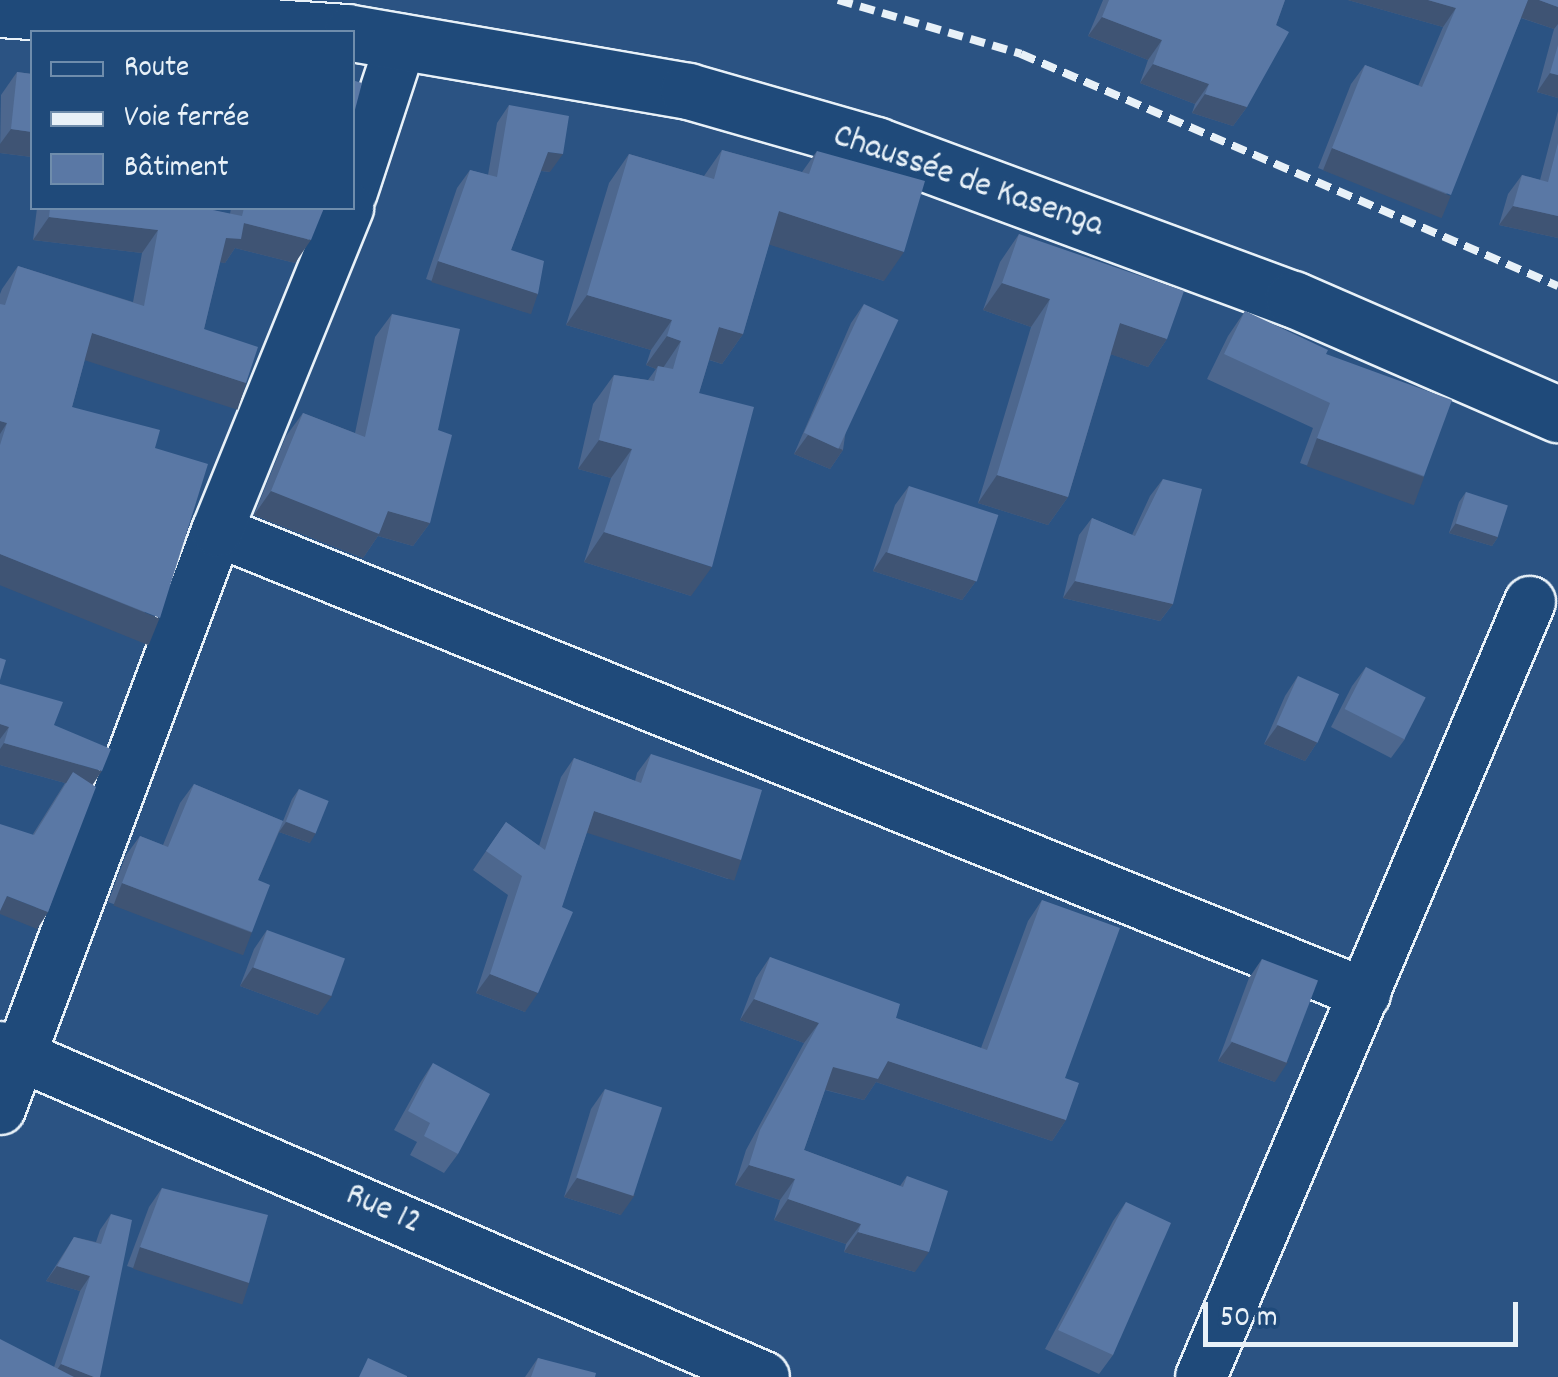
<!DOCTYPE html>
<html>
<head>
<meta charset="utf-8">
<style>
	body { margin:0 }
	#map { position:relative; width:1558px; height:1377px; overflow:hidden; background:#2b5383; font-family:Dekko,sans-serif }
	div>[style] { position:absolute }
	.roads { filter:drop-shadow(2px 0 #e8f1f8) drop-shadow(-2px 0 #e8f1f8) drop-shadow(0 2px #e8f1f8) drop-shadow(0 -2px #e8f1f8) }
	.minor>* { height:50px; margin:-25px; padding:0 25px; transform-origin:25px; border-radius:25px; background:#1f4a7a }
	.secondary>* { height:55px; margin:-27.5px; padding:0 27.5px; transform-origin:27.5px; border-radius:27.5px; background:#1f4a7a }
	.rail>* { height:8px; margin-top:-4px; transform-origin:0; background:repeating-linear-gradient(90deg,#e8f1f8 0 15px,transparent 0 23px) }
	.wall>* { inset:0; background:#4d678e }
	.shaded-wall>* { inset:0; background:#3f5474; transform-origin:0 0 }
	.building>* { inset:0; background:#5a78a5; transform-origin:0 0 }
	span { translate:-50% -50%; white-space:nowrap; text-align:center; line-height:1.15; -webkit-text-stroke:8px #1f4a7a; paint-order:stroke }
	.street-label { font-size:35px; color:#e8f1f8 }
	.legend { position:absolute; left:30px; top:30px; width:325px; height:180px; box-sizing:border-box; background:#1f4a7a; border:2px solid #6f8dac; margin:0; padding:12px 18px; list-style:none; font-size:30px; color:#e8f1f8 }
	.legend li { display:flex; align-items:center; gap:20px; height:50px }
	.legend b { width:50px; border:2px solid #6f8dac }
	.scale { position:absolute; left:1203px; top:1302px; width:315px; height:45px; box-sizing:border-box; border:5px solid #e8f1f8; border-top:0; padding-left:12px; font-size:30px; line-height:35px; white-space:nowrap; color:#e8f1f8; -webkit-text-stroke:8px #1f4a7a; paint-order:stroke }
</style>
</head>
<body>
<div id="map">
	<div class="roads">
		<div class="minor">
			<i style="left:352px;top:192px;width:160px;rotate:-71.8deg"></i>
			<i style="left:217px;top:531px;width:1238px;rotate:21.96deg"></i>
			<i style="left:0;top:1047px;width:832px;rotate:23.36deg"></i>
			<i style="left:0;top:1109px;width:617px;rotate:-69.42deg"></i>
			<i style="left:217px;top:531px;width:349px;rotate:-67.9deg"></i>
			<i style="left:1201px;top:1377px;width:842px;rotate:-67deg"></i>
		</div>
		<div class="secondary">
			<i style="left:0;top:9px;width:347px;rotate:3.8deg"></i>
			<i style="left:352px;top:33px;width:341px;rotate:9.8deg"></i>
			<i style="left:688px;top:91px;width:196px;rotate:16deg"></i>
			<i style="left:876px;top:145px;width:445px;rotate:20.3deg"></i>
			<i style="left:1293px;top:299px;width:289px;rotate:23.5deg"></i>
		</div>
	</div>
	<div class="rail">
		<i style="left:838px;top:0;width:191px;rotate:16.4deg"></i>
		<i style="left:1021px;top:54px;width:585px;rotate:23.37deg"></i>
	</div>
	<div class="wall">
		<i style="clip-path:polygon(1103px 0,1285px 0,1247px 107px,1233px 126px,1192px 113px,1195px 104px,1140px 83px,1148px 60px,1088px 36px)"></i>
		<i style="clip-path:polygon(1348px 0,1558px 0,1558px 98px,1537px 92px,1554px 29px,1521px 18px,1438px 214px,1318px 168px,1351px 84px,1365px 65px,1418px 86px,1443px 27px)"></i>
		<i style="clip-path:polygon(17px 72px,32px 74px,32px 157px,0 153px,1px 95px)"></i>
		<i style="clip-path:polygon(509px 105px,550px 172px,541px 171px,511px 250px,538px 294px,525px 312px,426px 279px,457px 188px,470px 170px,488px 175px,497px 123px)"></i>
		<i style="clip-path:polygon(1558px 111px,1558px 238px,1499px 225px,1508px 194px,1522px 175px,1540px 180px)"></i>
		<i style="clip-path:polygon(722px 150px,802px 172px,817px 151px,884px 281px,769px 244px,743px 334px,722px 364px,709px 360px,699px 393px,691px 596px,584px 562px,611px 478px,578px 469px,593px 404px,614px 375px,648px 380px,656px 369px,646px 365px,651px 350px,566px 325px,609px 183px,629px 154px,704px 176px)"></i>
		<i style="clip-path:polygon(37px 208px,203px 208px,230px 214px,231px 208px,324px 208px,295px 263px,235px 248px,225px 263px,220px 262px,204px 329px,246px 383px,230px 406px,85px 359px,72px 407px,155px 448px,143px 641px,0 583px,0 294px,2px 289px,18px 266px,133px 302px,142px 253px,33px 240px)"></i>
		<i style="clip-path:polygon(1019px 234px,1167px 339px,1148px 367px,1111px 354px,1068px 497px,1048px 525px,978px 503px,1031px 327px,983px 310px,1000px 262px)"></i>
		<i style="clip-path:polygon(864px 304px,843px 450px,830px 469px,794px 454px,851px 323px)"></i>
		<i style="clip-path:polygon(1245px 311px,1326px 354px,1424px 476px,1407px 501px,1300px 463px,1313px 428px,1207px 379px,1228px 336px)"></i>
		<i style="clip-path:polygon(392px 314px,438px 430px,430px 523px,413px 546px,378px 536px,363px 558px,254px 515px,286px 436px,303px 413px,355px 433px,375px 337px)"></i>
		<i style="clip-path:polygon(1163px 479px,1173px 604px,1160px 621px,1063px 598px,1079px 535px,1092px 518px,1132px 535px,1150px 496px)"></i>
		<i style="clip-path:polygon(909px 486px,976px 581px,962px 600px,873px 571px,895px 505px)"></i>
		<i style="clip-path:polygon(1466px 492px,1498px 537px,1492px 546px,1449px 533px,1459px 502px)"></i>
		<i style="clip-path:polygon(1366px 667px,1405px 739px,1391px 758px,1331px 727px,1352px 686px)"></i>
		<i style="clip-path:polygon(1298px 676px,1318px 741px,1305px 761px,1264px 744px,1285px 696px)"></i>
		<i style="clip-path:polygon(0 684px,54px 725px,93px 785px,48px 912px,37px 929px,33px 834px,65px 783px,0 765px)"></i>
		<i style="clip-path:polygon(651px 754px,741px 860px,728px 879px,587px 832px,525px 1012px,476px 993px,508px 895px,473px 870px,506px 822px,539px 846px,561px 777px,574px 758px,635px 781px,637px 773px)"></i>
		<i style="clip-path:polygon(194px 784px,283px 821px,292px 799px,299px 789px,310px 843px,279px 832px,258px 880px,252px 932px,239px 951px,108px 902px,126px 855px,140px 836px,163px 845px,180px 803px)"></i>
		<i style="clip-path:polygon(1042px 900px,1065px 1078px,1066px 1120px,1052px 1141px,876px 1082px,864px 1100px,825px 1090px,804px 1150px,900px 1186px,907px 1176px,915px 1272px,844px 1252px,846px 1244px,774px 1220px,780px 1200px,735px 1185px,746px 1150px,804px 1043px,740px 1020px,756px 978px,770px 957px,896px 1018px,981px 1048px,1028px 921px)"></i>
		<i style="clip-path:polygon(267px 930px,318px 1015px,240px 986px,254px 949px)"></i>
		<i style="clip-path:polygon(1262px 959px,1275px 1082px,1218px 1061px,1249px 978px)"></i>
		<i style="clip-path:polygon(433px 1063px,458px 1154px,444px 1173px,410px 1155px,417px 1142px,394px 1130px,420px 1083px)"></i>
		<i style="clip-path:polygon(605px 1089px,621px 1215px,564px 1197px,591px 1109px)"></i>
		<i style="clip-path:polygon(162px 1188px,236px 1302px,127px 1266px,149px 1207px)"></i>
		<i style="clip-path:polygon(1126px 1202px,1113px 1355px,1099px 1374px,1045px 1349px,1113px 1221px)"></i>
		<i style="clip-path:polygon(111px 1214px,100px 1377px,0 1377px,54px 1367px,80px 1291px,46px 1281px,74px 1237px,96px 1242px,100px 1230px)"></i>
		<i style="clip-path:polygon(538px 1358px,595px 1377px,525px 1377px)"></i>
	</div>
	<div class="shaded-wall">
		<i style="clip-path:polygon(1348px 0,1428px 0,1456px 8px,1443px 27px)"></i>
		<i style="clip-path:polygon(1527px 0,1539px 0,1558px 7px,1558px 24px,1554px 29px,1516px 16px)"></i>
		<i style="clip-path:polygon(1102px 17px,1162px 40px,1148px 60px,1088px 36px)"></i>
		<i style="clip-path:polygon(1153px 64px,1209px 84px,1195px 104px,1140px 83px)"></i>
		<i style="clip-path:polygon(1550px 73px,1558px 75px,1558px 98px,1537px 92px)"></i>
		<i style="clip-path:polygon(1205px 94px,1247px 107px,1233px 126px,1192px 113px)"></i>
		<i style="clip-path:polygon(11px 129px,32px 132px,32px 157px,0 153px,0 144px)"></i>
		<i style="left:1332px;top:148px;width:128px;height:24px;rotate:22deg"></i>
		<i style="clip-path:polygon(548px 152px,563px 154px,550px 172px,535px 170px)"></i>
		<i style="clip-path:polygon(1513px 206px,1558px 216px,1558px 238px,1499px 225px)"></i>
		<i style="clip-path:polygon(779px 211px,904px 252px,884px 281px,758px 241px)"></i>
		<i style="clip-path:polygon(49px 217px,158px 230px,142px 253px,33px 240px)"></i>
		<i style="clip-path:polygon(244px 223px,311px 240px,295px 263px,235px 248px,225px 263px,210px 261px,226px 238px)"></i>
		<i style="left:438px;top:261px;width:105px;height:22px;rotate:18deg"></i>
		<i style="clip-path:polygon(1002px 283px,1050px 299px,1031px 327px,983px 310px)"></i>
		<i style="clip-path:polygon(587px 295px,672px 320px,651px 350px,566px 325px)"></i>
		<i style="clip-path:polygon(1120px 323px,1167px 339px,1148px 367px,1101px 351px)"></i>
		<i style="clip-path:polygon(719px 327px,743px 334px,722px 364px,698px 356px)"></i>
		<i style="left:92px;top:333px;width:162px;height:28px;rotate:18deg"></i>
		<i style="clip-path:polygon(667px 336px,681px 341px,661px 371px,658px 366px,656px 369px,646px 365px)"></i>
		<i style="clip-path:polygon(0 421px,7px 423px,0 434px)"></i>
		<i style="clip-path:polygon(808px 435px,843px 450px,830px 469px,794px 454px)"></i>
		<i style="left:1317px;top:438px;width:114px;height:30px;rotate:20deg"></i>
		<i style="clip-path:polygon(599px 440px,632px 449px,611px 478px,578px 469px)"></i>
		<i style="clip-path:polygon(997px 475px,1068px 497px,1048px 525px,978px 503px)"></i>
		<i style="clip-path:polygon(271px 491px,388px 511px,430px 523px,413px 546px,378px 536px,363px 558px,254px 515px)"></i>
		<i style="clip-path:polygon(1456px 523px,1498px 537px,1492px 546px,1449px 533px)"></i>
		<i style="clip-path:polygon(604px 532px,712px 567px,691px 596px,584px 562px)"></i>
		<i style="clip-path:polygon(886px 552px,976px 581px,962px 600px,873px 571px)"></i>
		<i style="left:0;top:554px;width:172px;height:29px;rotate:22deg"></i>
		<i style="clip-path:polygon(1075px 581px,1173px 604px,1160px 621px,1063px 598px)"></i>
		<i style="clip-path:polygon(0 724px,9px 727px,0 739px)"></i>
		<i style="clip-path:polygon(1278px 725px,1318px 741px,1305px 761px,1264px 744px)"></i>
		<i style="clip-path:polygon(4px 743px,102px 771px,89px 790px,65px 783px,0 765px,0 749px)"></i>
		<i style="left:594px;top:811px;width:155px;height:23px;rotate:18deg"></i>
		<i style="clip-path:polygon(286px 822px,316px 833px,310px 843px,279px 832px)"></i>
		<i style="left:122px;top:883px;width:139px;height:24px;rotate:21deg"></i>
		<i style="clip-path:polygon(7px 896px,48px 912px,37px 929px,0 914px,0 906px)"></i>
		<i style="clip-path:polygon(253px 967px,332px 996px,318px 1015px,240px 986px)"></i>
		<i style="clip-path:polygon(490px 974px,538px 993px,525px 1012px,476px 993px)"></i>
		<i style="clip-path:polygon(754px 999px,819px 1023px,804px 1043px,740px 1020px)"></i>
		<i style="clip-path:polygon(1232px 1042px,1288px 1062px,1275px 1082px,1218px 1061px)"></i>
		<i style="clip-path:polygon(888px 1061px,1066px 1120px,1052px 1141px,876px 1082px,864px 1100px,819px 1088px,833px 1067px)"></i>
		<i style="clip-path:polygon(749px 1165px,795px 1179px,780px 1200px,735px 1185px)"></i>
		<i style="clip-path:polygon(577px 1178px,635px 1195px,621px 1215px,564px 1197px)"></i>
		<i style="clip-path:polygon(788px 1199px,861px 1224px,846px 1244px,774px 1220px)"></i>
		<i style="clip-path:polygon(858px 1232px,929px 1252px,915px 1272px,844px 1252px)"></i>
		<i style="left:140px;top:1247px;width:115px;height:23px;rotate:18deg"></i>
		<i style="clip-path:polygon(57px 1266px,90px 1276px,80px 1291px,46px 1281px)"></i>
		<i style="clip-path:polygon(61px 1364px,94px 1377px,52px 1377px)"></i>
	</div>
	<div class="building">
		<i style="clip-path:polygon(1109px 0,1285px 0,1276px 25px,1289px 32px,1247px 107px,1205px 94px,1209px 84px,1153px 64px,1162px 40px,1102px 17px)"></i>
		<i style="clip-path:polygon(1428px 0,1528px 0,1451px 195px,1332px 148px,1365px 65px,1422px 87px,1456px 8px)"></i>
		<i style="clip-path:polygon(1539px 0,1558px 0,1558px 7px)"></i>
		<i style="clip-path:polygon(1558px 45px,1558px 75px,1550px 73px)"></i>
		<i style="clip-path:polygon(17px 72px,32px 74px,32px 132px,11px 129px)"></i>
		<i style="clip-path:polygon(352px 80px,362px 83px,352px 121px)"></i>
		<i style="clip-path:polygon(509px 105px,569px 116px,563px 154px,548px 152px,511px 250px,544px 261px,538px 294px,438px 261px,470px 170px,497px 177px)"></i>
		<i style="clip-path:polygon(1558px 143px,1558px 216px,1513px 206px,1522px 175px,1548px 182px)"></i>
		<i style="clip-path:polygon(722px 150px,809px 174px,817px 151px,925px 181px,904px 252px,779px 211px,743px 334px,719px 327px,699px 393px,754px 407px,712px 567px,604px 532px,632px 449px,599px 440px,614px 375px,654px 381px,658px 366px,673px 369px,681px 341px,667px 336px,672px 320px,587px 295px,629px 154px,714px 179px)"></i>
		<i style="clip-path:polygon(50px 208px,203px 208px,242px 216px,244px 208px,324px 208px,311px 240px,244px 223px,241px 239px,226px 238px,204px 329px,258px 347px,246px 383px,92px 333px,72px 407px,160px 430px,155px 448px,208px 464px,160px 618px,0 554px,0 445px,7px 423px,0 421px,0 304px,5px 305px,18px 266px,144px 306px,158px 230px,49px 217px)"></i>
		<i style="clip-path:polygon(1019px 234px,1184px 291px,1167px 339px,1120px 323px,1068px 497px,997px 475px,1050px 299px,1002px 283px)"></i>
		<i style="left:864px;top:304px;width:38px;height:142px;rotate:25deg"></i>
		<i style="clip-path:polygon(1245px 311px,1328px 350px,1326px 354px,1452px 400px,1424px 476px,1317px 438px,1330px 403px,1224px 354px)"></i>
		<i style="clip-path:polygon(392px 314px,460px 329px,438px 430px,452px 435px,430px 523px,388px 511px,379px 534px,271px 491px,303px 413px,365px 437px)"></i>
		<i style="clip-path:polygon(1163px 479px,1202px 489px,1173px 604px,1075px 581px,1092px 518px,1135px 536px)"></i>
		<i style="left:909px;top:486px;width:94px;height:70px;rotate:18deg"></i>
		<i style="left:1466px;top:492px;width:44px;height:33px;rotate:18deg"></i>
		<i style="clip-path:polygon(0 658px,6px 660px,0 680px)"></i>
		<i style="left:1366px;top:667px;width:67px;height:47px;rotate:27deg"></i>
		<i style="left:1298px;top:676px;width:45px;height:53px;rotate:24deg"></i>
		<i style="clip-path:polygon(0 684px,63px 702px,54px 725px,111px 749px,102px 771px,4px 743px,9px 727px,0 724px)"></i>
		<i style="clip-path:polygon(651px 754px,762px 790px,741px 860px,594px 811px,562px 907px,573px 912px,538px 993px,490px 974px,522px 876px,486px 851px,506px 822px,545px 850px,574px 758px,641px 783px)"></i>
		<i style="clip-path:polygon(73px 772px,96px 787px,48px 912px,7px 896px,0 911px,0 824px,34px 835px)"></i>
		<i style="clip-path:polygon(194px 784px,283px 821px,258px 880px,270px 885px,252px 932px,122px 883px,140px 836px,168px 847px)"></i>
		<i style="left:299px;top:789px;width:32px;height:35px;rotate:22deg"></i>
		<i style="clip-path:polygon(1042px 900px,1120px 928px,1065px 1078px,1079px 1083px,1066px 1120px,888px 1061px,878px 1079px,833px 1067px,804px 1150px,903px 1187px,907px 1176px,948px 1191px,929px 1252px,858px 1232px,861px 1224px,788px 1199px,795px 1179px,749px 1165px,760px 1130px,819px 1023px,754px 999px,770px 957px,900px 1004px,896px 1018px,987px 1050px)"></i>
		<i style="left:267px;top:930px;width:83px;height:40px;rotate:20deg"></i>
		<i style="left:1262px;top:959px;width:60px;height:88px;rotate:21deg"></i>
		<i style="clip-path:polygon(433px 1063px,490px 1094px,458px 1154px,424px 1136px,430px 1123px,408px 1111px)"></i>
		<i style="left:605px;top:1089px;width:60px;height:93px;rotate:18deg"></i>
		<i style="clip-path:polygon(162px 1188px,268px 1215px,249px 1283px,140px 1247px)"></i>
		<i style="clip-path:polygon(1126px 1202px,1171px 1223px,1113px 1355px,1058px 1330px)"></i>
		<i style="clip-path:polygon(111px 1214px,132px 1220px,100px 1377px,94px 1377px,61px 1364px,90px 1276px,57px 1266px,74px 1237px,101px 1244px)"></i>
		<i style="clip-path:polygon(0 1339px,74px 1377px,0 1377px)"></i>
		<i style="clip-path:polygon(368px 1358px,407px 1376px,407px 1377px,359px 1377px)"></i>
		<i style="clip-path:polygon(538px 1358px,596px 1373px,595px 1377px,531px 1377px)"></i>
	</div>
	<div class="street-label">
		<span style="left:968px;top:182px;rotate:19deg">Chaussée de Kasenga</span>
		<span style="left:383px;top:1210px;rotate:24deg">Rue 12</span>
	</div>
	<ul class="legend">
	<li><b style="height:12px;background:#1f4a7a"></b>Route</li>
	<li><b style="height:12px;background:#e8f1f8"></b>Voie ferrée</li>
	<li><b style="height:28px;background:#5a78a5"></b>Bâtiment</li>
	</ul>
	<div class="scale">50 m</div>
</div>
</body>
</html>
